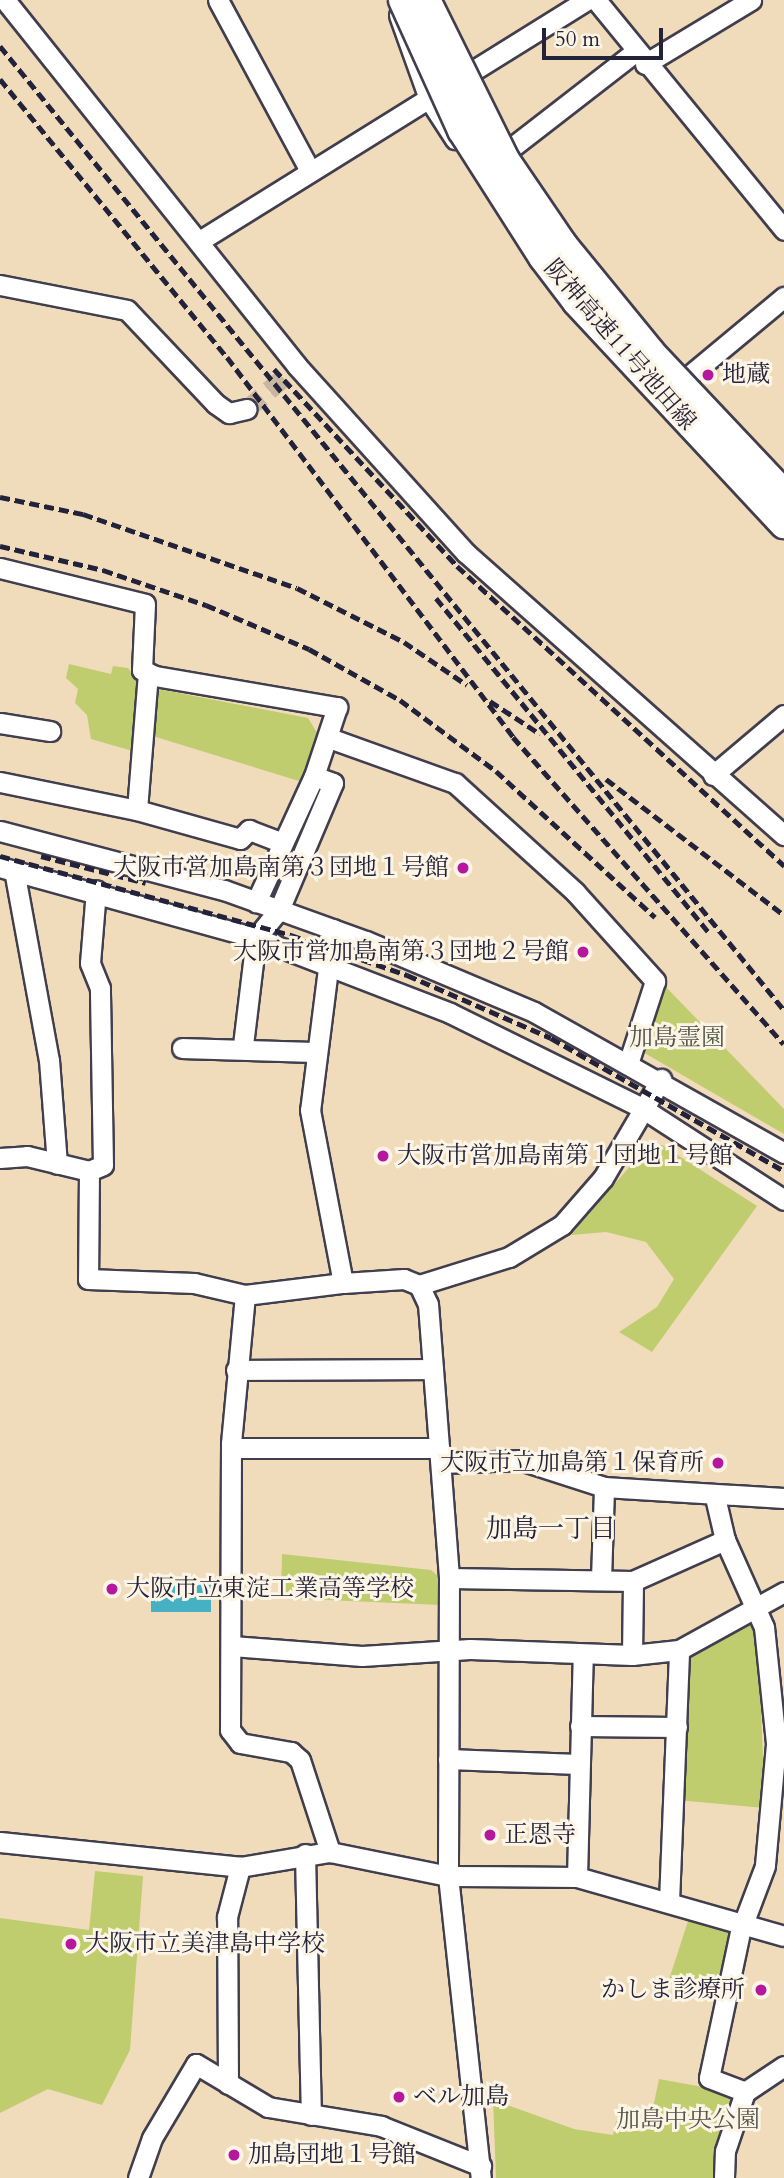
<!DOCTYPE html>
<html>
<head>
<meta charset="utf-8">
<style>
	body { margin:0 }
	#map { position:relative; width:784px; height:2178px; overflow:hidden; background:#f0dcbb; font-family:Cardo,"Noto Serif JP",serif }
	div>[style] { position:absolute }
	.green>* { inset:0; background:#c0cd6f; transform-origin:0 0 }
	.water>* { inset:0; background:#47b1c4; transform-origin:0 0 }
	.minor-tunnel>* { height:19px; margin-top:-9.5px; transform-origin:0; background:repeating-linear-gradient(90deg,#c7b7a1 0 19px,transparent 0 29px) }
	.roads { filter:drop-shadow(2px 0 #413e4e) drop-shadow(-2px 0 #413e4e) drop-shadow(0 2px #413e4e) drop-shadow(0 -2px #413e4e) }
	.minor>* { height:19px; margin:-9.5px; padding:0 9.5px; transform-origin:9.5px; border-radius:9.5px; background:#fff }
	.rail>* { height:5px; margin-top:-2.5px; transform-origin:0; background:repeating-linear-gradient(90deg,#22223b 0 10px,transparent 0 15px) }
	.bridges { filter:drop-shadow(2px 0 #413e4e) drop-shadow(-2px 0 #413e4e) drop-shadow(0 2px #413e4e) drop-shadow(0 -2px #413e4e) }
	.highway-bridge>* { height:28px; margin:-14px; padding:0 14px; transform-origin:14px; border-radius:14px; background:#fff }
	.dots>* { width:19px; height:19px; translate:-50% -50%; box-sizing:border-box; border:4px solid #fcf5e5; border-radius:50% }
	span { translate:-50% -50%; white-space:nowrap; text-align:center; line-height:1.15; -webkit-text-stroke:6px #fcf5e5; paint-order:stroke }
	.street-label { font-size:24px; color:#22223b }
	.poi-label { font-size:24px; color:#22223b }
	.left { translate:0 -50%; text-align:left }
	.right { translate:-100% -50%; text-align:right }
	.park-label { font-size:24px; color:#51554b }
	.neighbourhood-label { font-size:26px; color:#22223b }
	.scale { position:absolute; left:542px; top:28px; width:121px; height:32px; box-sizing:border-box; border:4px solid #22223b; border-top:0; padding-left:9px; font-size:21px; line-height:24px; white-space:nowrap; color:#22223b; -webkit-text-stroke:5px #fcf5e5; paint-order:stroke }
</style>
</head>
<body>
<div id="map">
	<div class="green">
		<i style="clip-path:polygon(69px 664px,111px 674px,113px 666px,128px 668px,142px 686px,308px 718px,319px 736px,299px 781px,156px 737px,136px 752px,91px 739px,87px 715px,75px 703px,78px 689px,66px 678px)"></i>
		<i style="clip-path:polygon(665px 986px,784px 1109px,784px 1134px,641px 1051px)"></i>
		<i style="clip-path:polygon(662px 1145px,757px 1206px,652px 1352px,619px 1332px,657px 1307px,674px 1279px,646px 1242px,606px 1232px,571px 1235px,643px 1151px)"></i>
		<i style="clip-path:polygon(282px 1554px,431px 1570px,440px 1578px,440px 1605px,281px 1598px)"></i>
		<i style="clip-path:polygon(747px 1621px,758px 1636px,765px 1808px,677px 1800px,687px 1656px)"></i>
		<i style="clip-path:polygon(95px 1871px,143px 1876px,130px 2050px,102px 2105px,48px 2089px,0 2113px,0 1918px,89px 1930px)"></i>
		<i style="left:689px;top:1918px;width:46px;height:68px;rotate:18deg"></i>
		<i style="clip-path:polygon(659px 2079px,725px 2091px,732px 2102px,718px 2178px,496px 2178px,493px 2100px,574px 2129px,613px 2135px,616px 2121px,649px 2127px)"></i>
	</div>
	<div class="water">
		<i style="left:151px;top:1581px;width:60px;height:31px"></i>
	</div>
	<div class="minor-tunnel">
		<i style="left:247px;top:409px;width:66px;rotate:-40.7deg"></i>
	</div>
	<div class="roads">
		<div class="minor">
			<i style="left:5px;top:0;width:468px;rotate:51.4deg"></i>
			<i style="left:297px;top:366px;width:252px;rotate:47.9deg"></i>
			<i style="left:466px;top:553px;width:425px;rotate:41.6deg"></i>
			<i style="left:218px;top:0;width:194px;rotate:61.7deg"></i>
			<i style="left:596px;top:0;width:297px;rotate:50.7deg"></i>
			<i style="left:399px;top:15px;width:89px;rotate:70.3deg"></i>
			<i style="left:429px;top:99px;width:48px;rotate:57deg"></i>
			<i style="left:645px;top:64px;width:124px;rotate:-31.1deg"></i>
			<i style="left:493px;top:162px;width:180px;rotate:-37.8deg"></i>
			<i style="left:201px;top:240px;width:455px;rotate:-31.9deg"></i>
			<i style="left:0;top:285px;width:129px;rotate:11.1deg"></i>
			<i style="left:127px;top:310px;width:129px;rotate:46.6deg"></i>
			<i style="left:216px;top:404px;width:16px;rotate:35deg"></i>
			<i style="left:229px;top:413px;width:18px;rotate:-13deg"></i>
			<i style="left:672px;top:390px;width:146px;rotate:-39.7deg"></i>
			<i style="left:0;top:568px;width:149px;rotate:13.9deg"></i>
			<i style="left:145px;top:604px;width:66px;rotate:92.6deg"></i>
			<i style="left:142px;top:670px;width:14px;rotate:25deg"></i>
			<i style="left:155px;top:676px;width:185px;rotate:9.7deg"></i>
			<i style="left:337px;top:707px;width:73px;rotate:108.4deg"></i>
			<i style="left:314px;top:776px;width:139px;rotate:114.7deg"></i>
			<i style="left:148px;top:673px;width:137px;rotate:94.6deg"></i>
			<i style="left:137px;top:810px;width:107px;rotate:15.7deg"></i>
			<i style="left:240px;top:839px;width:13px;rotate:-45deg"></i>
			<i style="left:249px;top:830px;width:36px;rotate:21deg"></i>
			<i style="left:0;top:723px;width:51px;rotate:9.1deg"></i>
			<i style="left:329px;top:738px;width:134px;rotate:19.7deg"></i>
			<i style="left:455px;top:783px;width:162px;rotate:42.2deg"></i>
			<i style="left:575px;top:892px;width:120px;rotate:48deg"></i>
			<i style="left:655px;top:981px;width:84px;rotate:108deg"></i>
			<i style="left:713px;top:775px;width:93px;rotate:-40.2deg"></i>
			<i style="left:0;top:782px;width:140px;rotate:11.6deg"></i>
			<i style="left:0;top:831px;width:232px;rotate:14.8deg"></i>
			<i style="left:224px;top:890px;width:151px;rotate:19.8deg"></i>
			<i style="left:366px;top:941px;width:182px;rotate:22.9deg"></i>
			<i style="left:534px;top:1012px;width:287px;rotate:29.4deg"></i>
			<i style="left:0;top:867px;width:266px;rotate:15.5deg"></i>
			<i style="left:256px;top:938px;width:208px;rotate:21.1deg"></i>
			<i style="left:450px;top:1013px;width:214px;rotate:26.3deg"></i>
			<i style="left:642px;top:1108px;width:169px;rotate:32.9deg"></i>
			<i style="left:14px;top:870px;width:193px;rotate:79.6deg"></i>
			<i style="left:49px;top:1060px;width:104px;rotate:85.6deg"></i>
			<i style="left:333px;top:929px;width:182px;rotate:97.2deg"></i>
			<i style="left:310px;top:1110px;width:176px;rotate:79.2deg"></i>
			<i style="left:343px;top:1283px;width:61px;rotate:-3.8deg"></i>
			<i style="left:404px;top:1279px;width:16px;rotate:22deg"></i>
			<i style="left:419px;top:1285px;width:21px;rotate:65deg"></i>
			<i style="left:428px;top:1304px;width:275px;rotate:85.6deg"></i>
			<i style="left:449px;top:1578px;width:298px;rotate:90.2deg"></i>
			<i style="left:448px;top:1876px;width:304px;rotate:83.8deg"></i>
			<i style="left:243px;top:1045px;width:108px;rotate:-83.1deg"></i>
			<i style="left:256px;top:938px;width:36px;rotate:-51deg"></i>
			<i style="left:279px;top:910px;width:138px;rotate:-67deg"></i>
			<i style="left:333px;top:783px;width:20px;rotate:-160deg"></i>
			<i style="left:182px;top:1048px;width:131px;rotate:1.7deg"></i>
			<i style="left:0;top:1158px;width:27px;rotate:-4deg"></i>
			<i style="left:27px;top:1156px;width:64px;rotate:13.6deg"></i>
			<i style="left:89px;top:1171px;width:108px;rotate:90.5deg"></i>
			<i style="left:88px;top:1279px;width:106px;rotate:2.2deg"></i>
			<i style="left:194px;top:1283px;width:52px;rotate:13.2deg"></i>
			<i style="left:245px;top:1295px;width:99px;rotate:-7deg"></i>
			<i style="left:89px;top:1171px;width:15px;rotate:-23deg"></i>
			<i style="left:103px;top:1165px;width:177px;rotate:-91deg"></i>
			<i style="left:100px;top:988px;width:27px;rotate:-112deg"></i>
			<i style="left:90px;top:963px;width:73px;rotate:-85.3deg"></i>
			<i style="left:419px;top:1285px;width:94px;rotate:-17.3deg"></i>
			<i style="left:509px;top:1257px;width:62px;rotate:-31.1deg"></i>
			<i style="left:562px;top:1225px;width:62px;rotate:-48.9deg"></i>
			<i style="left:603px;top:1178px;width:115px;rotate:-59.6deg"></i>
			<i style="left:245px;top:1295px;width:150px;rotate:95.4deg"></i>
			<i style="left:231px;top:1444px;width:286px;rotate:90.2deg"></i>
			<i style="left:230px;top:1730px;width:16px;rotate:52deg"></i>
			<i style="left:240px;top:1743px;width:52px;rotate:10deg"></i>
			<i style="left:291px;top:1752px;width:12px;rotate:42deg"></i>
			<i style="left:300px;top:1760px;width:97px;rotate:71.9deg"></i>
			<i style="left:236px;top:1370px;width:197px;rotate:-0.3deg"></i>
			<i style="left:231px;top:1448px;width:208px"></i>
			<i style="left:441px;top:1463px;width:79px;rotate:-2.2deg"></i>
			<i style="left:520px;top:1460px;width:88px;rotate:17.8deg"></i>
			<i style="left:604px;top:1487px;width:180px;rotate:3.5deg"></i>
			<i style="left:715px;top:1497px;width:44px;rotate:76.9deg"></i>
			<i style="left:725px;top:1540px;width:95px;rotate:65.9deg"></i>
			<i style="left:764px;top:1627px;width:118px;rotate:84.1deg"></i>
			<i style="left:776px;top:1744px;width:122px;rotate:95.2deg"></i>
			<i style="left:765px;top:1866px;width:71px;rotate:110.7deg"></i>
			<i style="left:740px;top:1932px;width:149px;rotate:102deg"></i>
			<i style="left:709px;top:2078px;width:39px;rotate:21deg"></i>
			<i style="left:449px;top:1578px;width:184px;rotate:0.9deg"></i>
			<i style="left:633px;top:1581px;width:101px;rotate:-24deg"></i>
			<i style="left:601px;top:1579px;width:92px;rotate:-88.1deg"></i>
			<i style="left:232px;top:1646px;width:130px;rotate:4.4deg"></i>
			<i style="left:362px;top:1656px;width:108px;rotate:-3.7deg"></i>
			<i style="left:470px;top:1649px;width:162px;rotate:2.1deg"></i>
			<i style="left:632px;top:1655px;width:47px;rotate:-6.1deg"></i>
			<i style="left:679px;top:1650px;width:120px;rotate:-28.9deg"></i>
			<i style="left:632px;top:1655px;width:74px;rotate:-89.2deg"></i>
			<i style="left:580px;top:1726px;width:97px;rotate:0.6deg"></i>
			<i style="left:448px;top:1759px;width:130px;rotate:2.2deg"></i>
			<i style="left:0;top:1842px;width:241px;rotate:5.9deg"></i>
			<i style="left:240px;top:1867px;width:91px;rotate:-9.5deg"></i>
			<i style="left:330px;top:1852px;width:120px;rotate:11.5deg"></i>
			<i style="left:448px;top:1876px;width:129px;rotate:0.4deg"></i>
			<i style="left:577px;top:1877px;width:215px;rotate:15.9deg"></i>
			<i style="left:305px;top:1854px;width:261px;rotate:88.7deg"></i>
			<i style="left:577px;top:1877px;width:222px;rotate:-88.5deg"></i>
			<i style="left:669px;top:1902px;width:252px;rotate:-87.7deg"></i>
			<i style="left:228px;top:2084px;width:167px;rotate:-90.3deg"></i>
			<i style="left:227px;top:1917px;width:52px;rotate:-75.4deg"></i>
			<i style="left:138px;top:2178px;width:42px;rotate:-70.7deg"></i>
			<i style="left:152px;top:2138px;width:86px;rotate:-59.3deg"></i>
			<i style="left:196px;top:2064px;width:84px;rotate:30.8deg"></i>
			<i style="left:268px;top:2107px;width:115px;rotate:9.5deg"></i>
			<i style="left:381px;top:2126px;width:108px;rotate:21.8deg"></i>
			<i style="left:724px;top:2178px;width:27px;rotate:-88deg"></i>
			<i style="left:725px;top:2151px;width:62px;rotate:-71.3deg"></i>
			<i style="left:745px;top:2092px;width:47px;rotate:-33.7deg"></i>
		</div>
	</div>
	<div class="rail">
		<i style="left:0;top:46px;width:1243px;rotate:50.88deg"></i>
		<i style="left:0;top:79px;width:359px;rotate:50.8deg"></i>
		<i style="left:227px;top:357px;width:476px;rotate:53deg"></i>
		<i style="left:513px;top:737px;width:409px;rotate:48.6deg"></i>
		<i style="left:274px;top:369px;width:269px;rotate:47.1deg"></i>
		<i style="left:457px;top:566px;width:444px;rotate:42.5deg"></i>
		<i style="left:0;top:497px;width:85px;rotate:11.6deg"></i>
		<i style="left:83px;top:514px;width:226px;rotate:19.1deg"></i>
		<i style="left:297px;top:588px;width:120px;rotate:26.8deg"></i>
		<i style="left:404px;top:642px;width:76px;rotate:34.3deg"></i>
		<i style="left:0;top:546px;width:106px;rotate:13.1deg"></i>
		<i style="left:103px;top:570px;width:109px;rotate:18.8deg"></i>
		<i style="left:206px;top:605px;width:112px;rotate:23.1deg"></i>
		<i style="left:309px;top:649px;width:104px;rotate:29.3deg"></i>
		<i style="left:400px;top:700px;width:119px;rotate:36.5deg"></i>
		<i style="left:496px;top:771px;width:216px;rotate:42.6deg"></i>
		<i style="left:436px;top:598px;width:431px;rotate:50.8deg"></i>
		<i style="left:490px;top:701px;width:60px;rotate:33.4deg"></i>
		<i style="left:606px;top:779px;width:224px;rotate:37.4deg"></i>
		<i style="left:0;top:856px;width:302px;rotate:15.2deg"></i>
		<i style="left:291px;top:935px;width:123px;rotate:19deg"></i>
		<i style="left:407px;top:975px;width:157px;rotate:23.6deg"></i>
		<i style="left:551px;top:1038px;width:268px;rotate:29.7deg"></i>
		<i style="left:41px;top:856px;width:108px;rotate:14.4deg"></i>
	</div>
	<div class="bridges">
		<div class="highway-bridge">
			<i style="left:403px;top:0;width:143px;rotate:65.6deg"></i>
			<i style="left:462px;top:130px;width:151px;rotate:57.5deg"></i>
			<i style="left:543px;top:257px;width:56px;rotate:52.9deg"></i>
			<i style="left:577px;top:302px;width:304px;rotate:47deg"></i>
			<i style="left:426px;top:0;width:178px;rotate:63.7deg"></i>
			<i style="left:505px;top:160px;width:103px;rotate:55.7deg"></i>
			<i style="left:563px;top:245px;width:139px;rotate:50.8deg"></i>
			<i style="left:651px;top:353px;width:194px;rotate:46.7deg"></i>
		</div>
	</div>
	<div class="dots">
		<i style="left:708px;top:375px;background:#b5179e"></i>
		<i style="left:463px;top:868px;background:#b5179e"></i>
		<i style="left:583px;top:952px;background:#b5179e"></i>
		<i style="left:383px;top:1156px;background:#b5179e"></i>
		<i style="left:718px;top:1463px;background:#b5179e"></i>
		<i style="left:112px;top:1589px;background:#b5179e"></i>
		<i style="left:490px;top:1835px;background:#b5179e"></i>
		<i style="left:71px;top:1944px;background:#b5179e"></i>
		<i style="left:761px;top:1990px;background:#b5179e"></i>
		<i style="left:399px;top:2097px;background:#b5179e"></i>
		<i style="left:234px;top:2155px;background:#b5179e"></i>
	</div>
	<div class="street-label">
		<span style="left:620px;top:345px;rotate:49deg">阪神高速11号池田線</span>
	</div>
	<div class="poi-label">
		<span class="left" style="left:722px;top:375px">地蔵</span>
		<span class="right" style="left:449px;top:868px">大阪市営加島南第３団地１号館</span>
		<span class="right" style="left:569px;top:952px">大阪市営加島南第３団地２号館</span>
		<span class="left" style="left:397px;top:1156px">大阪市営加島南第１団地１号館</span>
		<span class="right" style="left:704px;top:1463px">大阪市立加島第１保育所</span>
		<span class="left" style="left:126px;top:1589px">大阪市立東淀工業高等学校</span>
		<span class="left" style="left:504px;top:1835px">正恩寺</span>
		<span class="left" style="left:85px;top:1944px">大阪市立美津島中学校</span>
		<span class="right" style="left:745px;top:1990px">かしま診療所</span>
		<span class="left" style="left:413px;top:2097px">ベル加島</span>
		<span class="left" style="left:248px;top:2155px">加島団地１号館</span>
	</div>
	<div class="park-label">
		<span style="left:677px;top:1038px">加島霊園</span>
		<span style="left:688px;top:2120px">加島中央公園</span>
	</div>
	<div class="neighbourhood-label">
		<span style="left:551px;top:1529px">加島一丁目</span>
	</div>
	<div class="scale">50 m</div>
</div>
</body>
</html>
